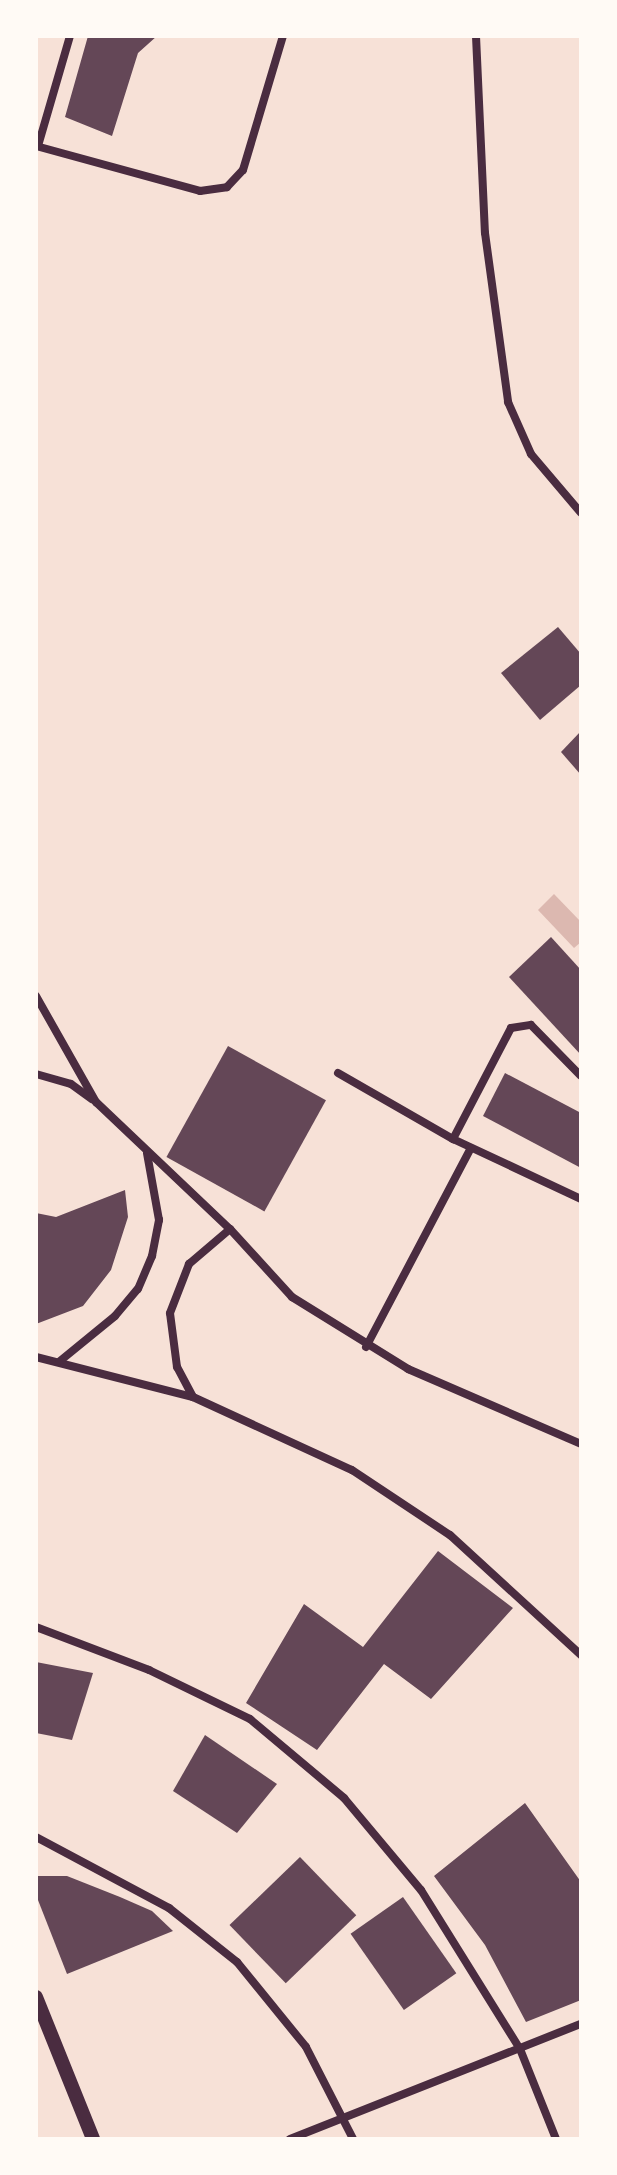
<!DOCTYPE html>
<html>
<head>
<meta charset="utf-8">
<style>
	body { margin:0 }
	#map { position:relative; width:617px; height:2175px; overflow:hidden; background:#f7e1d7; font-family:Manrope,sans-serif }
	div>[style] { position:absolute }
	.water>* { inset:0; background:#dcb8b0 }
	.building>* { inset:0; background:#644757; transform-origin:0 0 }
	.minor>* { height:8px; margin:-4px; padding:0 4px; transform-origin:4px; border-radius:4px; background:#4a2c40 }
	.tertiary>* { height:14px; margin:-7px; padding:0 7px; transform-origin:7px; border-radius:7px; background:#4a2c40 }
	span { translate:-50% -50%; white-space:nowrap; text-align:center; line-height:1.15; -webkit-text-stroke:8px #fffaf5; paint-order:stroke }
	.frame { position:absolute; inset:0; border:38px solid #fffaf5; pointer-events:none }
</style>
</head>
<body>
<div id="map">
	<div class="water">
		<i style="clip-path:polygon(554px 894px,581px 922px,581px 942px,574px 948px,538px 910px)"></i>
	</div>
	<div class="building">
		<i style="clip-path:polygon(88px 36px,157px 36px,138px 53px,112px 136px,65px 117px)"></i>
		<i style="clip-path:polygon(558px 627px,581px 654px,581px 685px,540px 720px,501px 673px)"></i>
		<i style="clip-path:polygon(581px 731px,581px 775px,561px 752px)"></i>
		<i style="clip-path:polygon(551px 937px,581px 970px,581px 1055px,509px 977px)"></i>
		<i style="left:228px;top:1046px;width:112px;height:127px;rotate:29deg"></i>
		<i style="clip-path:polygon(505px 1073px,581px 1113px,581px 1168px,483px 1116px)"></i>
		<i style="clip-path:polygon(125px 1190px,128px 1217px,111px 1270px,83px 1306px,36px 1324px,36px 1213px,56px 1217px)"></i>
		<i style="clip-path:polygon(438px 1551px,513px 1608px,431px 1699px,384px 1664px,317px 1750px,246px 1703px,304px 1604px,363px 1647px)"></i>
		<i style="clip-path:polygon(36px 1662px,93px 1673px,72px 1740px,36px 1733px)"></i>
		<i style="clip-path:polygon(205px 1735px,277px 1784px,237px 1833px,173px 1791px)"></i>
		<i style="clip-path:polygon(525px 1803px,581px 1882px,581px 2000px,526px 2022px,485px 1945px,434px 1876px)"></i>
		<i style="left:300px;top:1857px;width:81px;height:98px;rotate:46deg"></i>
		<i style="clip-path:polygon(36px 1876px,67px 1876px,120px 1897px,152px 1911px,173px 1931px,67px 1974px,36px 1895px)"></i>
		<i style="left:403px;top:1897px;width:93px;height:64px;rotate:55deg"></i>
	</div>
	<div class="minor">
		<i style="left:476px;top:36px;width:197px;rotate:87.4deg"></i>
		<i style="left:485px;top:233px;width:171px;rotate:82.2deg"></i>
		<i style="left:508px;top:402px;width:57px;rotate:66.1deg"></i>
		<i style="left:531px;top:454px;width:77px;rotate:49.7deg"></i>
		<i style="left:36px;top:146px;width:170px;rotate:15.3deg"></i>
		<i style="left:200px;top:191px;width:27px;rotate:-8deg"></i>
		<i style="left:227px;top:187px;width:23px;rotate:-47deg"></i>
		<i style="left:243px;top:170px;width:140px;rotate:-73.4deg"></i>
		<i style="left:38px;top:146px;width:115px;rotate:-73.8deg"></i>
		<i style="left:36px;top:996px;width:122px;rotate:60.5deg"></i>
		<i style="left:96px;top:1102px;width:185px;rotate:43.5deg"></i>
		<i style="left:230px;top:1229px;width:92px;rotate:47.6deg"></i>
		<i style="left:292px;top:1297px;width:137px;rotate:31.8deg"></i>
		<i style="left:408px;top:1369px;width:189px;rotate:23.4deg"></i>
		<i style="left:338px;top:1073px;width:133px;rotate:29.9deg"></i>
		<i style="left:453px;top:1139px;width:141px;rotate:25.1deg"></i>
		<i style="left:36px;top:1074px;width:36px;rotate:16deg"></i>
		<i style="left:71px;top:1084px;width:26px;rotate:36deg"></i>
		<i style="left:453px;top:1139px;width:125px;rotate:-62.4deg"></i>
		<i style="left:511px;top:1028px;width:20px;rotate:-9deg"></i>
		<i style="left:531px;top:1025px;width:71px;rotate:45.6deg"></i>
		<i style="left:366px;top:1347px;width:225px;rotate:-62.2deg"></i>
		<i style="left:36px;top:1357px;width:162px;rotate:14.3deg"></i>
		<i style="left:193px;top:1397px;width:175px;rotate:24.7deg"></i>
		<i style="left:352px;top:1470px;width:118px;rotate:33.6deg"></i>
		<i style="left:450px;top:1535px;width:178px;rotate:42.5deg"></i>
		<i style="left:60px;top:1361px;width:71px;rotate:-39.3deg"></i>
		<i style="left:115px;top:1316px;width:35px;rotate:-50deg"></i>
		<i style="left:138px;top:1289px;width:36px;rotate:-67deg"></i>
		<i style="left:152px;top:1256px;width:37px;rotate:-79deg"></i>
		<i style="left:159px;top:1220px;width:68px;rotate:-100.2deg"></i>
		<i style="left:193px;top:1397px;width:34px;rotate:-118deg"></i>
		<i style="left:177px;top:1367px;width:54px;rotate:-97.4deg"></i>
		<i style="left:170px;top:1313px;width:53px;rotate:-68.8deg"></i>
		<i style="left:189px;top:1264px;width:54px;rotate:-40.5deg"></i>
		<i style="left:36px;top:1627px;width:121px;rotate:20.8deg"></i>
		<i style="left:149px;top:1670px;width:112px;rotate:25.9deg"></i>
		<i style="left:250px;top:1719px;width:123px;rotate:40deg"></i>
		<i style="left:344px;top:1798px;width:120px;rotate:50.1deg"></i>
		<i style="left:421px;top:1890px;width:187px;rotate:58.1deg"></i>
		<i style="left:520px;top:2049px;width:97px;rotate:68.2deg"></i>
		<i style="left:36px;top:1837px;width:151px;rotate:28.1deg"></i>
		<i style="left:169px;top:1908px;width:87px;rotate:38.5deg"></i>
		<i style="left:237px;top:1962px;width:109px;rotate:50.9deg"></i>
		<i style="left:306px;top:2047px;width:103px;rotate:62.9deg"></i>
		<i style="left:290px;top:2139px;width:313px;rotate:-21.6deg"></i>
	</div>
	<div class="tertiary">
		<i style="left:36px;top:1997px;width:153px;rotate:68.1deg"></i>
	</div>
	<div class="frame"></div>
</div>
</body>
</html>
